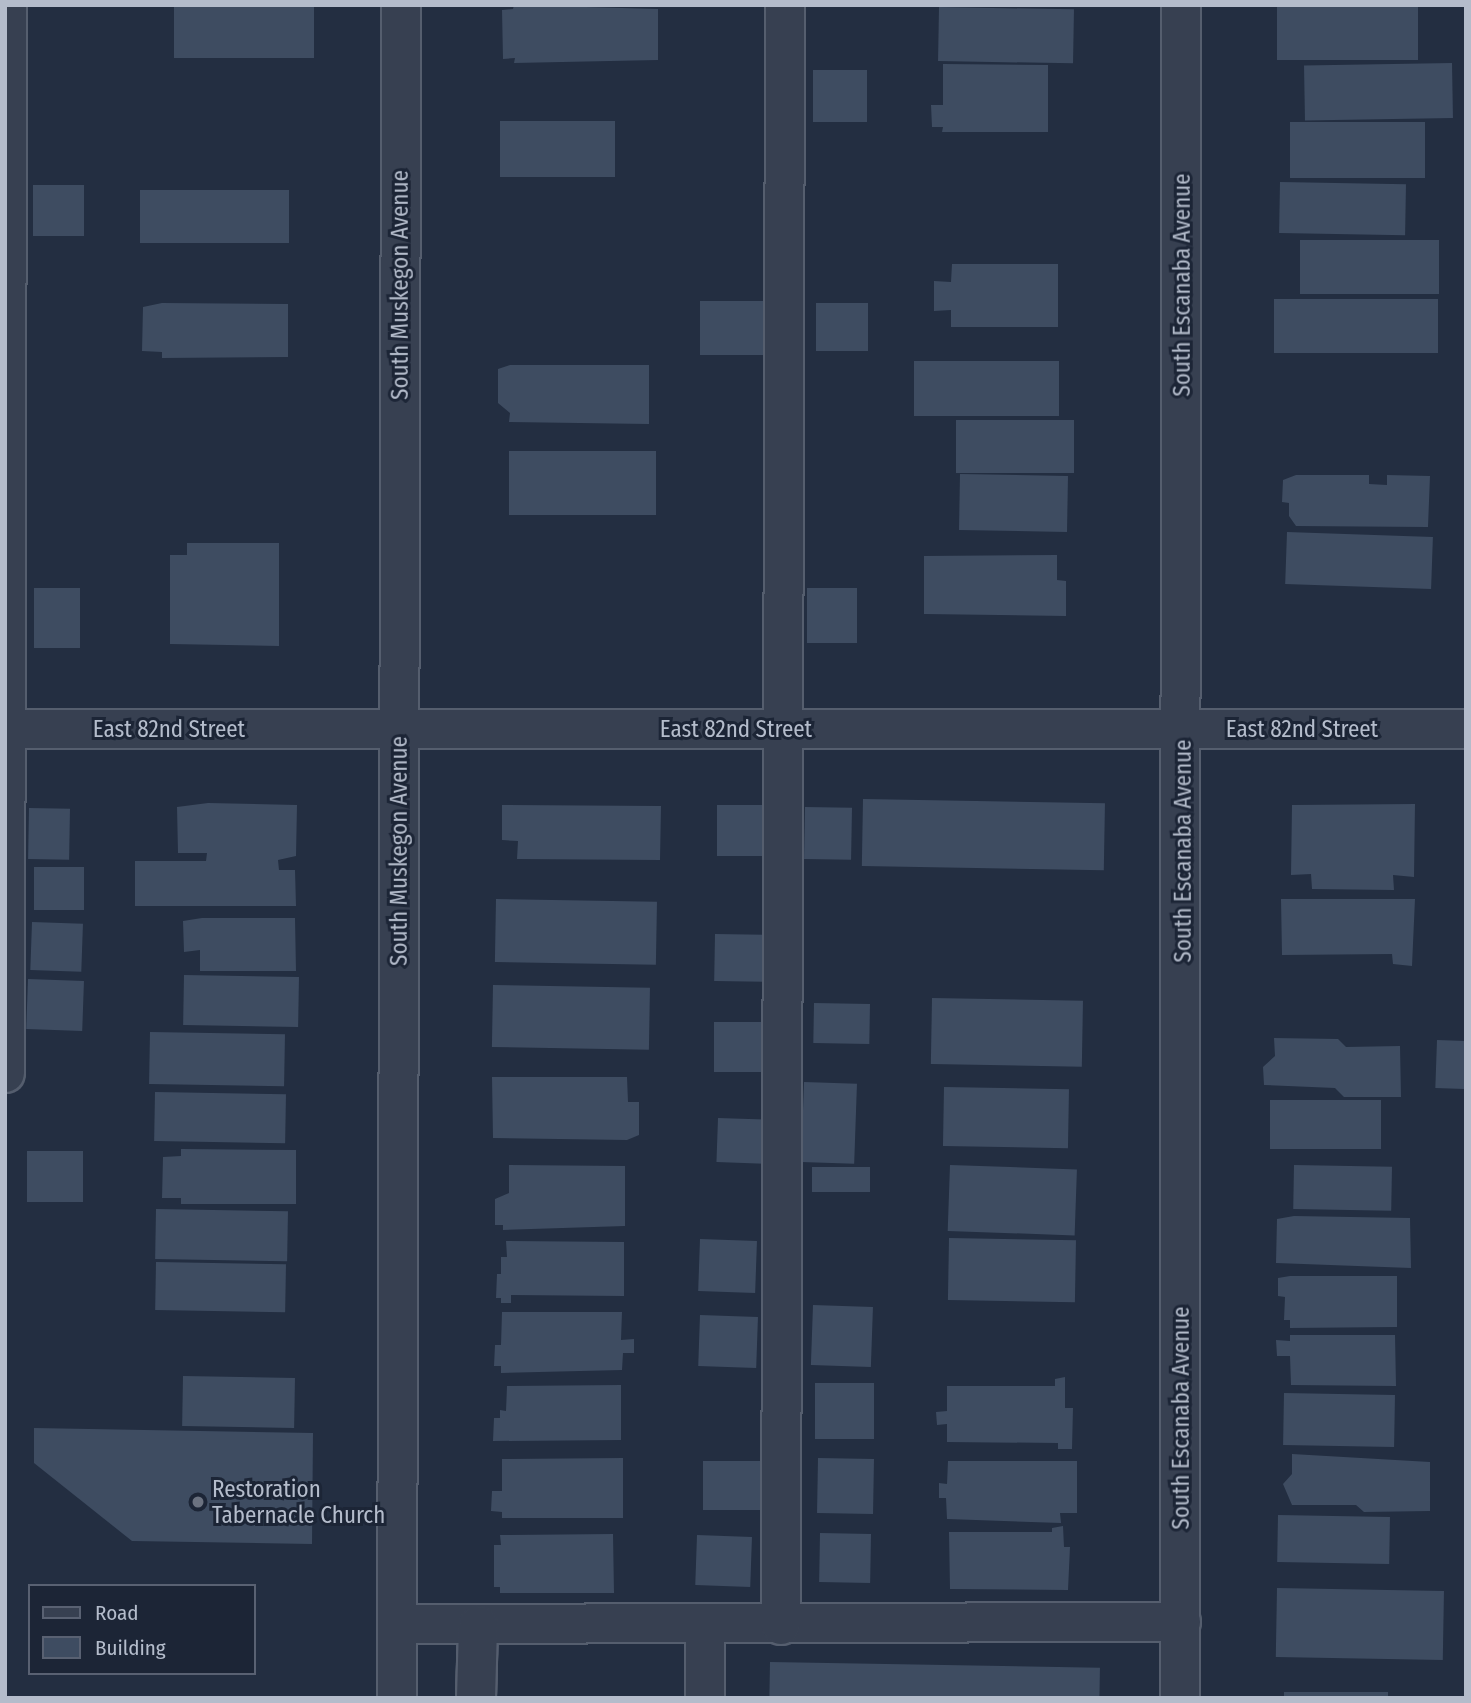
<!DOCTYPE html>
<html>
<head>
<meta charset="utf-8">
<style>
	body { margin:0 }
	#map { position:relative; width:1471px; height:1703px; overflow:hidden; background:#232e41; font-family:"Fira Sans Condensed",sans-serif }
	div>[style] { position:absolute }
	.building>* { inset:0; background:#3e4c61; transform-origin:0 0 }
	.roads { filter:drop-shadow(2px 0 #555e6e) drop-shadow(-2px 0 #555e6e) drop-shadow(0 2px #555e6e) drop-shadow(0 -2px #555e6e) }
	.minor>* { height:38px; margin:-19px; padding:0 19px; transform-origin:19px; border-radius:19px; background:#374051 }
	.dots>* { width:19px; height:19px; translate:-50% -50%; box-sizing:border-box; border:4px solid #1c2536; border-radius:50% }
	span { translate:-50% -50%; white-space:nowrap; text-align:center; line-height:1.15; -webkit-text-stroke:6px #1c2536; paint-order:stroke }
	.street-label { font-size:23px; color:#b4bccb }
	.poi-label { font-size:23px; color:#b4bccb }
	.left { translate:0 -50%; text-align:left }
	.frame { position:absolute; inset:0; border:7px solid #b4bccb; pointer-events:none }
	.legend { position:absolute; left:28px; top:1584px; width:228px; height:91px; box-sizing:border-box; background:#1c2536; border:2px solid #596172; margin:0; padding:9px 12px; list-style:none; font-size:21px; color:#b4bccb }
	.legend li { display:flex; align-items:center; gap:14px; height:35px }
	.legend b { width:35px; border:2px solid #596172 }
</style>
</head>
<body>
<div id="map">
	<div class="building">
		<i style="clip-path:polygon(514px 5px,658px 9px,658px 60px,514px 63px,515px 58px,503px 59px,502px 10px,513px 9px)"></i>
		<i style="left:1277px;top:5px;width:141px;height:55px"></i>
		<i style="left:174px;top:6px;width:140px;height:52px"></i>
		<i style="left:939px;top:7px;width:135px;height:54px;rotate:1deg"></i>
		<i style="left:1452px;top:63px;width:55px;height:148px;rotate:89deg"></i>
		<i style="clip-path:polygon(943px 64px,1048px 65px,1048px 132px,942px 132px,943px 127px,932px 127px,931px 105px,943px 105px)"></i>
		<i style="left:813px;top:70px;width:54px;height:52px"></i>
		<i style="left:500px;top:121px;width:115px;height:56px"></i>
		<i style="left:1290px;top:122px;width:135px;height:56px"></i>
		<i style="left:1280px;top:182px;width:126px;height:51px;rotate:1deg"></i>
		<i style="left:33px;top:185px;width:51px;height:51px"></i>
		<i style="left:140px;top:190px;width:149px;height:53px"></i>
		<i style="left:1300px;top:240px;width:139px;height:54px"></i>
		<i style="clip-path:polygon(952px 264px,1058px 264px,1058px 327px,951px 327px,951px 310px,934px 311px,934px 281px,951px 282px)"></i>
		<i style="left:1274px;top:299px;width:164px;height:54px"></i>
		<i style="left:700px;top:301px;width:66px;height:54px"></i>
		<i style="clip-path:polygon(162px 303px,288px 304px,288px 357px,162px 358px,162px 352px,142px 351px,143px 307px)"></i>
		<i style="left:816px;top:303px;width:52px;height:48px"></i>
		<i style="left:914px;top:361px;width:145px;height:55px"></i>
		<i style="clip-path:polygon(510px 365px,649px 365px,649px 424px,509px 422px,510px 413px,498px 403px,498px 369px)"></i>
		<i style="left:956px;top:420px;width:118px;height:53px"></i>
		<i style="left:509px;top:451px;width:147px;height:64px"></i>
		<i style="left:960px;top:474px;width:108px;height:56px;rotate:1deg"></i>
		<i style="clip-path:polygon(1296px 475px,1369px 475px,1369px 484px,1387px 485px,1387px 475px,1430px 476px,1428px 527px,1296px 526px,1289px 516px,1289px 503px,1282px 502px,1283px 480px)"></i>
		<i style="left:1287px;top:532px;width:146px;height:52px;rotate:2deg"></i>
		<i style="clip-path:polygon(187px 543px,279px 543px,279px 646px,170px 644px,170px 555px,187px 555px)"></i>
		<i style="clip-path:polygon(1057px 555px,1057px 580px,1066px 581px,1066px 616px,924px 614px,924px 556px)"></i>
		<i style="left:34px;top:588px;width:46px;height:60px"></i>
		<i style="left:807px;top:588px;width:50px;height:55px"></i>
		<i style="left:863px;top:799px;width:242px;height:67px;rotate:1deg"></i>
		<i style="clip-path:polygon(208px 803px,297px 805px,296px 856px,278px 860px,279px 870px,295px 870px,296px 906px,135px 906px,135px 861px,206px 861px,207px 853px,178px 853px,177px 807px)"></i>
		<i style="clip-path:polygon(1415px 804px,1414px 877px,1393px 875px,1394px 890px,1312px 889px,1311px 874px,1291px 875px,1292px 805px)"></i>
		<i style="clip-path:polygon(502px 805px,661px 806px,660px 860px,517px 859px,518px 841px,502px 840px)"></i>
		<i style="left:717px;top:805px;width:49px;height:51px"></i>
		<i style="left:805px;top:807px;width:47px;height:52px;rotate:1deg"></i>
		<i style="left:29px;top:808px;width:41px;height:51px;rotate:1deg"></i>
		<i style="left:34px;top:867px;width:50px;height:43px"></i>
		<i style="left:496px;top:899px;width:161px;height:63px;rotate:1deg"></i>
		<i style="clip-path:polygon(1281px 899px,1415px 899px,1412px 966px,1393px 964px,1392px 954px,1282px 955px)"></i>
		<i style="clip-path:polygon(202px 918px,295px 918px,296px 971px,200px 971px,200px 950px,184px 952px,183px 921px)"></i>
		<i style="left:32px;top:922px;width:51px;height:48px;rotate:2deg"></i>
		<i style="left:715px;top:934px;width:51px;height:47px;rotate:1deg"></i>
		<i style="left:184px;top:975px;width:115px;height:50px;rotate:1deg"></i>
		<i style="left:28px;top:979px;width:56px;height:50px;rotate:2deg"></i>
		<i style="left:493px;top:985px;width:157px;height:62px;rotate:1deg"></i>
		<i style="left:932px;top:998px;width:151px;height:66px;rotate:1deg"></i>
		<i style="left:814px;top:1003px;width:56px;height:40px;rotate:1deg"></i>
		<i style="left:714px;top:1022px;width:53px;height:50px"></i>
		<i style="left:150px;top:1032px;width:135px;height:52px;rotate:1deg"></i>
		<i style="clip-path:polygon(1274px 1038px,1338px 1039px,1346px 1047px,1400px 1046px,1401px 1097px,1344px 1097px,1335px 1088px,1264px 1085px,1263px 1067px,1275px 1056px)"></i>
		<i style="left:1437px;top:1040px;width:29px;height:48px;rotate:2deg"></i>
		<i style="clip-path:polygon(492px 1077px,627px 1077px,628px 1102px,639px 1102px,639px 1135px,627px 1140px,493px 1138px)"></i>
		<i style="left:804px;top:1082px;width:53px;height:80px;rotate:2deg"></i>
		<i style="left:944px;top:1087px;width:125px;height:59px;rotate:1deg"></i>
		<i style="left:155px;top:1092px;width:131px;height:49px;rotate:1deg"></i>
		<i style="left:1270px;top:1100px;width:111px;height:49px"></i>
		<i style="left:718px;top:1118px;width:48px;height:44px;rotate:2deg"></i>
		<i style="clip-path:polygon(181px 1149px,296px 1150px,296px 1204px,181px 1204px,181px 1198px,162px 1198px,163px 1157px,181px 1156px)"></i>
		<i style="left:27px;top:1151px;width:56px;height:51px"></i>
		<i style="clip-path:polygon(509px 1165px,625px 1166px,625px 1226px,503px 1230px,503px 1225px,495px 1225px,495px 1199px,509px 1193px)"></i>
		<i style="left:950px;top:1165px;width:127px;height:66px;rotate:2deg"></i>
		<i style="left:1294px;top:1165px;width:98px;height:44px;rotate:1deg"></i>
		<i style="left:812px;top:1167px;width:58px;height:25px"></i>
		<i style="left:156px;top:1209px;width:132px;height:50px;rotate:1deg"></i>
		<i style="clip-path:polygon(1294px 1216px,1410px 1218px,1411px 1268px,1276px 1263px,1277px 1219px)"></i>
		<i style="left:949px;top:1238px;width:127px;height:62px;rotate:1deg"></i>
		<i style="left:700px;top:1239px;width:57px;height:52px;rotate:2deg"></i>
		<i style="clip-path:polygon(506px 1241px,624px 1242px,624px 1296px,511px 1295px,511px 1303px,501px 1303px,501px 1298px,496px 1298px,497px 1274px,501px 1274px,501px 1257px,507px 1257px)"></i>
		<i style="left:156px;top:1262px;width:130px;height:48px;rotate:1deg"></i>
		<i style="clip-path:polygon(1290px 1276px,1397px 1276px,1397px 1327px,1290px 1328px,1290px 1320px,1284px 1320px,1285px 1297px,1278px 1296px,1278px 1278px)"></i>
		<i style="left:813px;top:1305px;width:60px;height:60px;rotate:2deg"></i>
		<i style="clip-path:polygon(502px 1312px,622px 1312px,621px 1340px,634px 1339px,634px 1353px,623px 1353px,622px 1370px,501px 1373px,501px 1366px,494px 1366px,495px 1345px,501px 1345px)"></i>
		<i style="left:700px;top:1315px;width:58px;height:51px;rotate:2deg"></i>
		<i style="clip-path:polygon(1290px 1335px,1395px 1335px,1396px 1386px,1291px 1385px,1290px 1356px,1277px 1356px,1276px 1340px,1290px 1341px)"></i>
		<i style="left:183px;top:1376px;width:112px;height:50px;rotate:1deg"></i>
		<i style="clip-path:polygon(1065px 1377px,1065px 1408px,1073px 1408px,1072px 1449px,1058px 1449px,1058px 1443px,947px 1442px,947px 1424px,937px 1425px,936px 1412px,947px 1411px,947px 1386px,1055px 1386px,1055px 1379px)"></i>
		<i style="left:815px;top:1383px;width:59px;height:56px"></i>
		<i style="clip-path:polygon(621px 1385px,621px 1440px,493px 1441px,494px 1418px,500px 1418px,500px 1410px,506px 1411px,507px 1386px)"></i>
		<i style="left:1284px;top:1393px;width:111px;height:52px;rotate:1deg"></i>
		<i style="clip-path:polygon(34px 1428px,313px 1433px,312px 1544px,132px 1541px,34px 1463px)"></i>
		<i style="clip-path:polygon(1292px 1454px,1430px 1462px,1430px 1511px,1364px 1512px,1356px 1505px,1292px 1505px,1283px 1484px,1292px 1474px)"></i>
		<i style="clip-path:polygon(623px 1458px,623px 1518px,502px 1518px,502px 1512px,491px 1511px,492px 1491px,502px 1491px,502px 1459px)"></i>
		<i style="left:818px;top:1458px;width:56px;height:55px;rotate:1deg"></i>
		<i style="left:703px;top:1461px;width:60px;height:49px"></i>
		<i style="clip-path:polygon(948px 1461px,1077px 1461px,1077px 1513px,1060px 1513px,1061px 1523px,947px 1519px,946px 1498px,939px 1498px,939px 1483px,947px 1484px)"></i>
		<i style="left:1278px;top:1515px;width:112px;height:47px;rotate:1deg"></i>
		<i style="clip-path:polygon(1063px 1526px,1064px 1547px,1070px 1547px,1068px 1590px,950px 1589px,949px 1532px,1052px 1532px,1052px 1528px)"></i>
		<i style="left:820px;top:1533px;width:51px;height:49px;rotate:1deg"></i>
		<i style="clip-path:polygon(613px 1534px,614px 1593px,500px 1593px,500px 1587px,494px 1587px,494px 1545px,501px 1545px,500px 1535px)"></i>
		<i style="left:697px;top:1535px;width:55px;height:50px;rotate:2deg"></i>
		<i style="left:1277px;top:1588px;width:167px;height:69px;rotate:1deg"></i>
		<i style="left:770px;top:1662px;width:330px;height:36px;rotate:1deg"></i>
		<i style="left:1284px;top:1692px;width:104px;height:13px"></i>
	</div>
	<div class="roads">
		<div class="minor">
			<i style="left:5px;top:729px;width:1461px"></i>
			<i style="left:5px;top:1073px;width:1068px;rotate:-89.89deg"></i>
			<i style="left:397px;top:1624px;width:784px;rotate:-0.15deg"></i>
			<i style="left:781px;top:1625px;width:1620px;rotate:-89.86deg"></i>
			<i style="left:397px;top:1698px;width:1693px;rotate:-89.86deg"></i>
			<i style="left:476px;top:1698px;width:73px;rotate:-88.4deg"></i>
			<i style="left:705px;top:1698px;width:73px;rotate:-90deg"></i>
			<i style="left:1180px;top:1698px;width:1693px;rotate:-89.97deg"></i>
		</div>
	</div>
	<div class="dots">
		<i style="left:198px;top:1502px;background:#6b7280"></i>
	</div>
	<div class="street-label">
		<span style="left:400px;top:285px;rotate:-90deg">South Muskegon Avenue</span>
		<span style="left:1182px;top:285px;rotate:-90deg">South Escanaba Avenue</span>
		<span style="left:169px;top:729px">East 82nd Street</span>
		<span style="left:736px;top:729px">East 82nd Street</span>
		<span style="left:1302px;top:729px">East 82nd Street</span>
		<span style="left:399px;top:851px;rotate:-90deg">South Muskegon Avenue</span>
		<span style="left:1183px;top:851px;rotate:-90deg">South Escanaba Avenue</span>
		<span style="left:1181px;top:1418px;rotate:-90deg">South Escanaba Avenue</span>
	</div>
	<div class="poi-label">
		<span class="left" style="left:212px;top:1502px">Restoration<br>Tabernacle Church</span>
	</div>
	<div class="frame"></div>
	<ul class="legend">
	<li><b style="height:9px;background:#374051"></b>Road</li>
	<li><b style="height:19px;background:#3e4c61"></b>Building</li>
	</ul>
</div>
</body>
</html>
